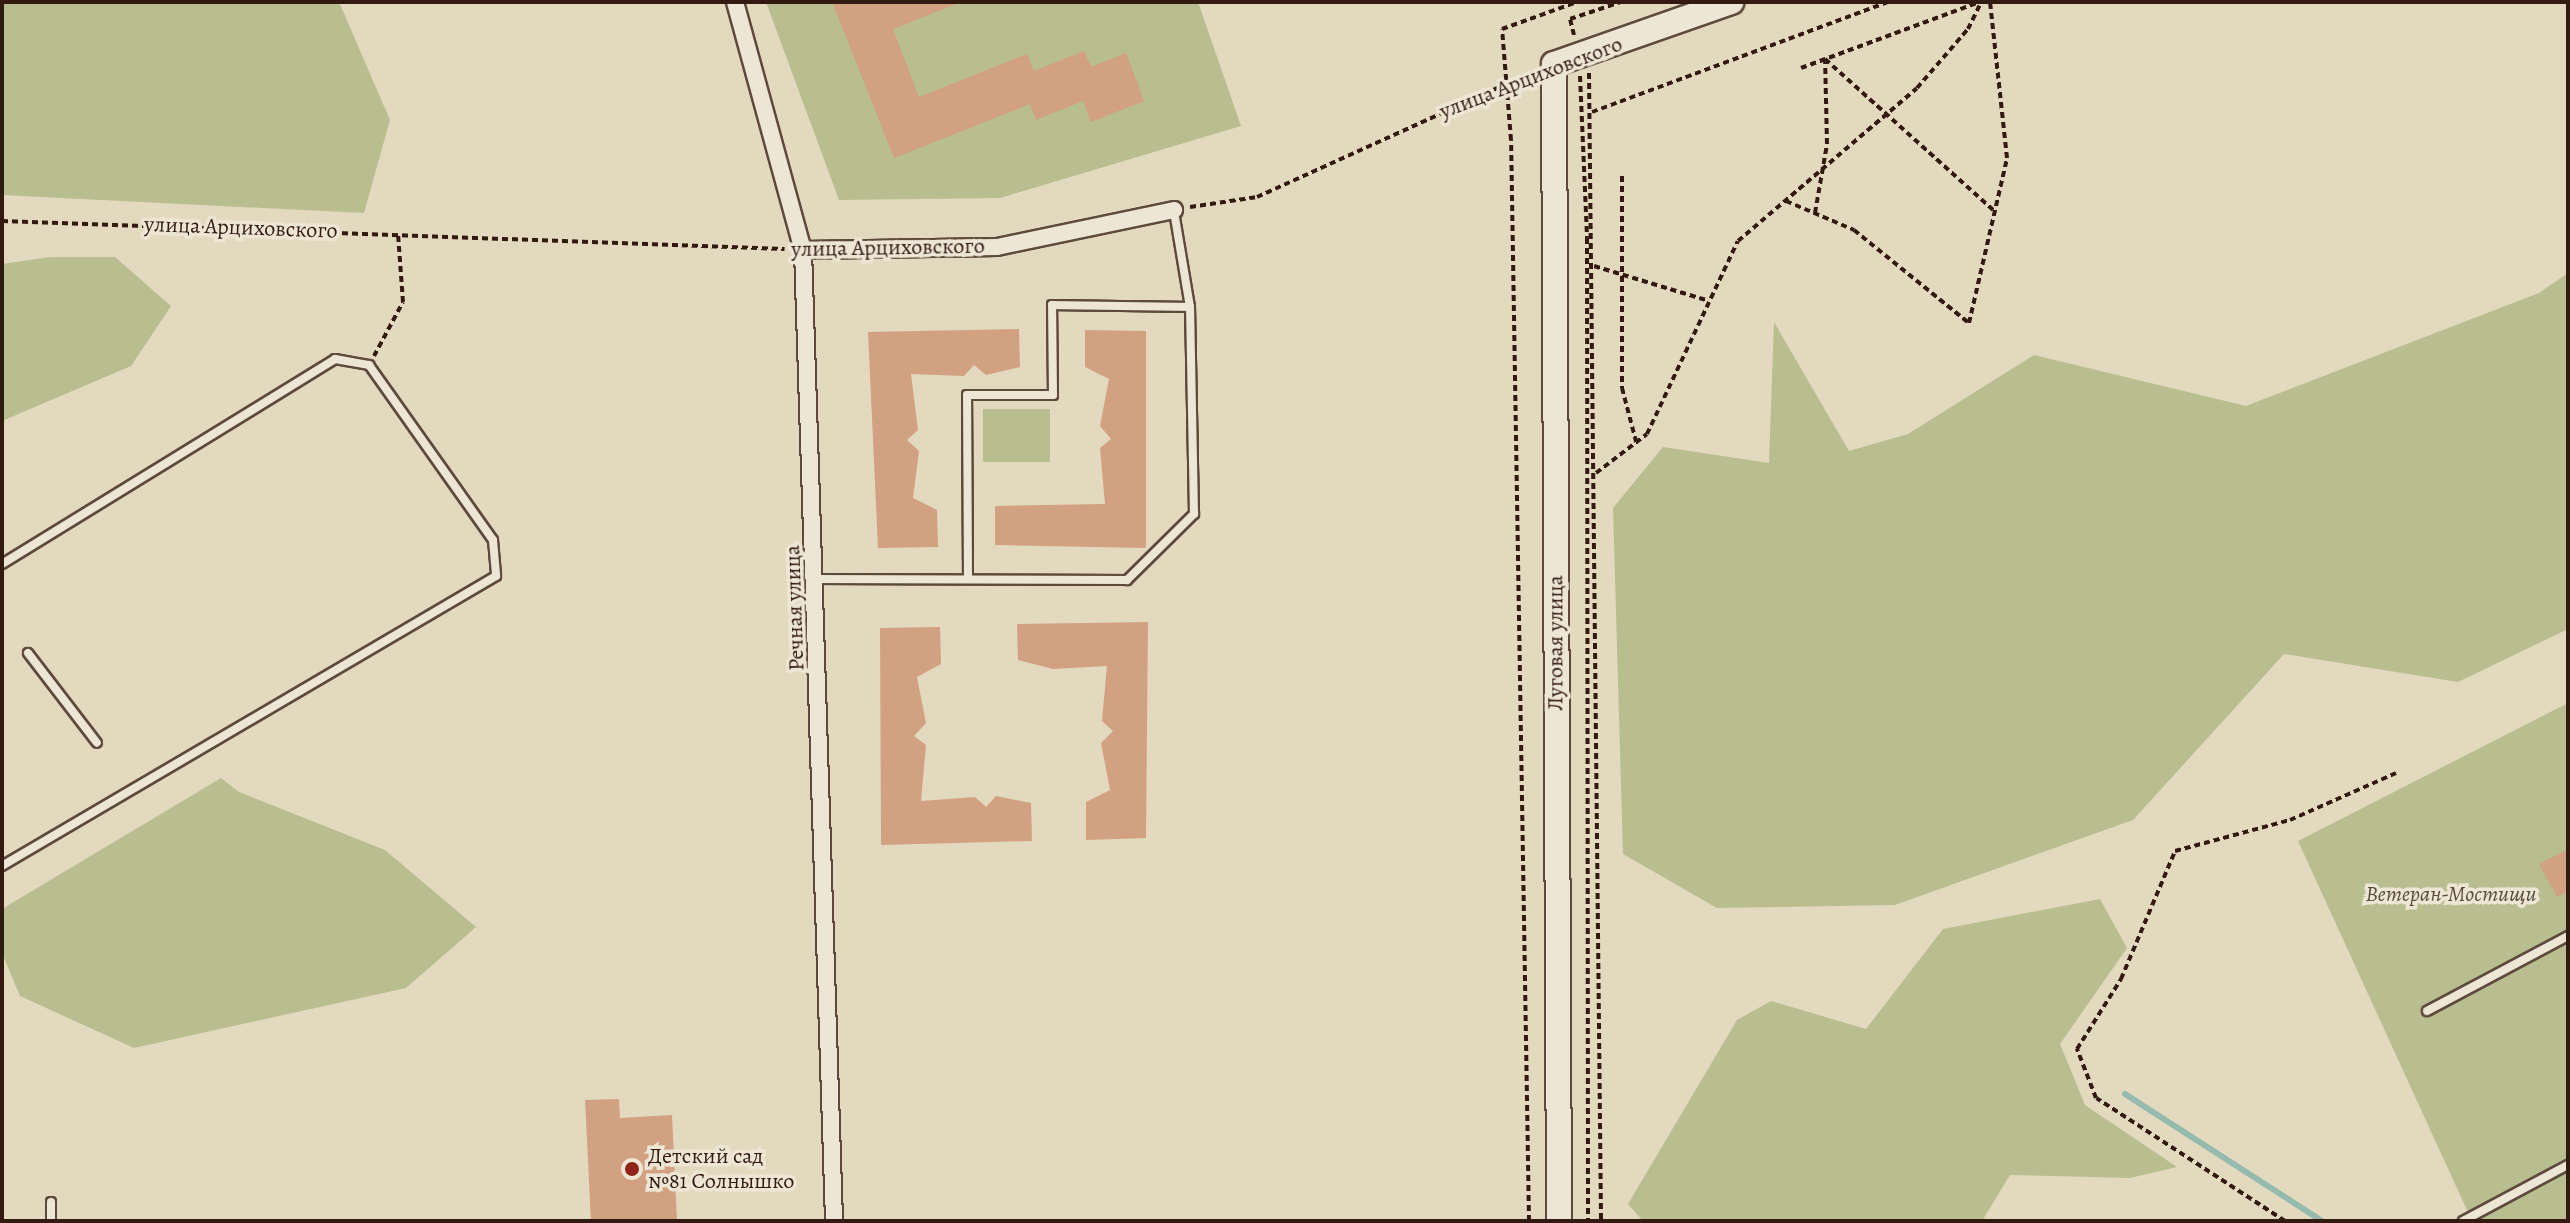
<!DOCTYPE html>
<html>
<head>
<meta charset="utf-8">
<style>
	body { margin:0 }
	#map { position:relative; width:2570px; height:1223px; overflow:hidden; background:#e3d9be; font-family:Alegreya,serif }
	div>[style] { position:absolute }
	.green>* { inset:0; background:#b8be8f; transform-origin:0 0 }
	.stream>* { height:6px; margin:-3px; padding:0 3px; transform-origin:3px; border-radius:3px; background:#95baae }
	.building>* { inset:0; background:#d1a182 }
	.path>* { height:4px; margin-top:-2px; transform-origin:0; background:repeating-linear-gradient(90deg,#321a11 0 6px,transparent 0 10px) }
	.roads { filter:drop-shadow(2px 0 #5e4a3c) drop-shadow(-2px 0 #5e4a3c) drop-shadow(0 2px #5e4a3c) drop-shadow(0 -2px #5e4a3c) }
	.lane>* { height:8px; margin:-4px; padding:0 4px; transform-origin:4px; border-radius:4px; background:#ede6d5 }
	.street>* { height:16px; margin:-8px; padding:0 8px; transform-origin:8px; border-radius:8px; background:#ede6d5 }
	.secondary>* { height:24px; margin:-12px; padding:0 12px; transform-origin:12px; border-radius:12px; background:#ede6d5 }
	.dots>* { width:22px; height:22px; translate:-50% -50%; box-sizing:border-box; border:4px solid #ede6d5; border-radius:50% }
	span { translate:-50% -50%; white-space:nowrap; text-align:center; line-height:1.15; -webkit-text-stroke:7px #ede6d5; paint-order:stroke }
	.street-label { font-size:22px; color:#321a11 }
	.park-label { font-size:22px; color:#5a4b37; font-style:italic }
	.poi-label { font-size:22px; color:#321a11 }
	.left { translate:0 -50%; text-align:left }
	.frame { position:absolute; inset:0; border:4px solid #321a11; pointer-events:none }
</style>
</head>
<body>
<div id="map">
	<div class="green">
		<i style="clip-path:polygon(2px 2px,339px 2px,390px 120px,364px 213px,2px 195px)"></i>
		<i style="clip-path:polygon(766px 2px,1198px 2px,1241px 126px,1000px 198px,839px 200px)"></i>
		<i style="clip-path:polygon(50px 257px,115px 257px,171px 306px,131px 366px,2px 421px,2px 264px)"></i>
		<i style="clip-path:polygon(2568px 273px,2568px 629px,2458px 682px,2284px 654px,2133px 820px,1895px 905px,1717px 908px,1623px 854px,1613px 508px,1663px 447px,1769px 463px,1774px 322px,1849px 451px,1908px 434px,2034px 355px,2246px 406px,2539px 293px)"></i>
		<i style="left:983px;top:409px;width:67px;height:53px"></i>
		<i style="clip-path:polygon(2568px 703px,2568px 1221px,2472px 1221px,2298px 841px)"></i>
		<i style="clip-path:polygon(221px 778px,239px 792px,385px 850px,476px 927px,406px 988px,134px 1048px,20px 996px,2px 953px,2px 909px)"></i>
		<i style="clip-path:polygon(2100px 899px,2127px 948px,2060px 1044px,2085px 1105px,2177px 1167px,2130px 1178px,2010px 1175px,1982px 1221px,1643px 1221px,1628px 1204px,1737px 1020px,1771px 1001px,1866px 1029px,1943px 929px)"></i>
	</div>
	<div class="stream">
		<i style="left:2125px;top:1094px;width:234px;rotate:32.8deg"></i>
	</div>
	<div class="building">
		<i style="clip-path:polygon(832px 2px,961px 2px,893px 29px,919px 97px,1027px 54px,1034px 71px,1084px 51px,1091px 67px,1126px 53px,1144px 101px,1091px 122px,1083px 101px,1036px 120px,1030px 104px,894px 158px)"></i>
		<i style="clip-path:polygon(1019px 329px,1020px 367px,986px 375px,974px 365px,964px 376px,911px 374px,918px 430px,907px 440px,919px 451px,913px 498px,937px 510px,938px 547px,878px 548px,868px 332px)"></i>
		<i style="clip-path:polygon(1085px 330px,1146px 331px,1146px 548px,995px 545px,995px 506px,1105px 504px,1100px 448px,1111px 439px,1100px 426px,1109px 379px,1085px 367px)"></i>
		<i style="clip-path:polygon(1148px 622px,1146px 838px,1086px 840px,1086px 802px,1110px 790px,1101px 743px,1113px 731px,1102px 721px,1107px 666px,1053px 669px,1018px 660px,1017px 624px)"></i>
		<i style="clip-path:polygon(940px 627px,941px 664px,917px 677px,926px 723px,914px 736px,926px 745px,921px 801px,975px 797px,986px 807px,996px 796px,1031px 803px,1032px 841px,881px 845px,880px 628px)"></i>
		<i style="clip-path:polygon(2568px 849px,2568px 891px,2557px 897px,2539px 864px)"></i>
		<i style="clip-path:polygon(619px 1099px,620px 1118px,672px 1115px,677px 1221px,591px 1221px,585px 1100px)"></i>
	</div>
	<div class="path">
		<i style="left:1574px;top:35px;width:16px;rotate:-104deg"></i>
		<i style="left:1570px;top:19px;width:54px;rotate:-18.4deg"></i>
		<i style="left:1825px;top:59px;width:226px;rotate:41.9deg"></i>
		<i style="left:1801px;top:68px;width:190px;rotate:-20.3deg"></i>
		<i style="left:1589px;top:73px;width:1148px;rotate:89.4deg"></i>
		<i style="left:1580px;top:76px;width:162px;rotate:87.5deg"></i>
		<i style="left:1587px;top:238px;width:983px;rotate:89.94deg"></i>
		<i style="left:1592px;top:112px;width:316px;rotate:-20.4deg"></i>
		<i style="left:1622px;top:176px;width:212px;rotate:90deg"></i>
		<i style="left:1622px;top:388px;width:59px;rotate:75.3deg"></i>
		<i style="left:1786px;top:201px;width:74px;rotate:23.1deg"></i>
		<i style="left:1854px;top:230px;width:148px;rotate:39deg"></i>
		<i style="left:1969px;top:323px;width:169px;rotate:-77deg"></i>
		<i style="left:2007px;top:158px;width:157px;rotate:-96.2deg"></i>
		<i style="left:1190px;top:207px;width:68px;rotate:-8.5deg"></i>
		<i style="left:1257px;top:197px;width:303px;rotate:-24.4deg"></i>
		<i style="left:1815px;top:213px;width:70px;rotate:-80.1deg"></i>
		<i style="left:1827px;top:144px;width:85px;rotate:-91.3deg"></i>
		<i style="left:2px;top:221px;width:783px;rotate:2.05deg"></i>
		<i style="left:1594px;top:266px;width:117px;rotate:16.9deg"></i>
		<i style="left:374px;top:356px;width:61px;rotate:-61.8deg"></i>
		<i style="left:403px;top:302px;width:68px;rotate:-94.2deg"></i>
		<i style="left:1596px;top:473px;width:64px;rotate:-37.4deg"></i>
		<i style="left:1647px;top:434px;width:213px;rotate:-64.8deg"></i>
		<i style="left:1738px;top:241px;width:235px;rotate:-40.5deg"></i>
		<i style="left:1917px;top:88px;width:78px;rotate:-49.2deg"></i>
		<i style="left:1968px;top:29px;width:30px;rotate:-64deg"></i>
		<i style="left:1529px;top:1221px;width:1081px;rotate:-90.95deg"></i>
		<i style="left:1511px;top:140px;width:111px;rotate:-94.6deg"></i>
		<i style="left:1502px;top:29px;width:80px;rotate:-19.8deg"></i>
		<i style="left:2285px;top:1221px;width:225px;rotate:-146.9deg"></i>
		<i style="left:2096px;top:1098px;width:53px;rotate:-111.2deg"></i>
		<i style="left:2077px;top:1049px;width:83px;rotate:-57.8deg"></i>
		<i style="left:2121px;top:979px;width:139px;rotate:-67.1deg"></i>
		<i style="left:2175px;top:851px;width:119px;rotate:-15.1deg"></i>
		<i style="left:2290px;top:820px;width:116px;rotate:-23.9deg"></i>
	</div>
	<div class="roads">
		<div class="lane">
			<i style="left:2px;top:564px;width:391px;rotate:-31.6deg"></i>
			<i style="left:335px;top:359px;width:35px;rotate:10deg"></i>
			<i style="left:369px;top:365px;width:214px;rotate:54.7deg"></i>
			<i style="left:493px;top:540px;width:36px;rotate:85deg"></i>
			<i style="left:496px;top:576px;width:573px;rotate:149.59deg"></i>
			<i style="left:968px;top:578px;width:183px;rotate:-90.3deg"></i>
			<i style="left:967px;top:395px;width:86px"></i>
			<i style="left:1053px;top:395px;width:90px;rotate:-90.6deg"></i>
			<i style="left:1052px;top:305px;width:138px;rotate:0.8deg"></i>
			<i style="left:817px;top:579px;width:310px;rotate:0.2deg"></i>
			<i style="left:1127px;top:580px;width:94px;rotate:-44.6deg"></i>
			<i style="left:1194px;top:514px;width:207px;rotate:-91.1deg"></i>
			<i style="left:1190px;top:307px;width:97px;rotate:-99.5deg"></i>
			<i style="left:28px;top:653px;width:113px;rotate:52.5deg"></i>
			<i style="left:2427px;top:1011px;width:160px;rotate:-28deg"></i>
			<i style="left:51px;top:1221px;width:19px;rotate:-90deg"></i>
			<i style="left:2463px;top:1221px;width:119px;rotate:-28.1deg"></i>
		</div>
		<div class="street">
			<i style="left:735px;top:2px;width:257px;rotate:74.7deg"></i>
			<i style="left:803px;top:250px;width:971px;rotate:88.17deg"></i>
			<i style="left:803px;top:250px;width:194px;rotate:-0.9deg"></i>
			<i style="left:997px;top:247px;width:181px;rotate:-11.8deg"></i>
		</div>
		<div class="secondary">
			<i style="left:1559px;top:1221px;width:1157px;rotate:-90.25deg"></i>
			<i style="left:1554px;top:64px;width:188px;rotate:-19.3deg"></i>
		</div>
	</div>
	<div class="dots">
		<i style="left:632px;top:1169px;background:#8f2418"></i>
	</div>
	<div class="street-label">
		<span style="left:1531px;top:78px;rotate:-21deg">улица Арциховского</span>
		<span style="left:241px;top:228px;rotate:2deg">улица Арциховского</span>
		<span style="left:888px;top:248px;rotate:-1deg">улица Арциховского</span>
		<span style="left:795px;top:608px;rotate:-92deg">Речная улица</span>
		<span style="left:1556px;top:643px;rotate:-90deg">Луговая улица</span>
	</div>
	<div class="park-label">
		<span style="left:2451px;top:895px">Ветеран-Мостищи</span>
	</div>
	<div class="poi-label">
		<span class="left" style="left:648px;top:1169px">Детский сад<br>№81 Солнышко</span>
	</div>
	<div class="frame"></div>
</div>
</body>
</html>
